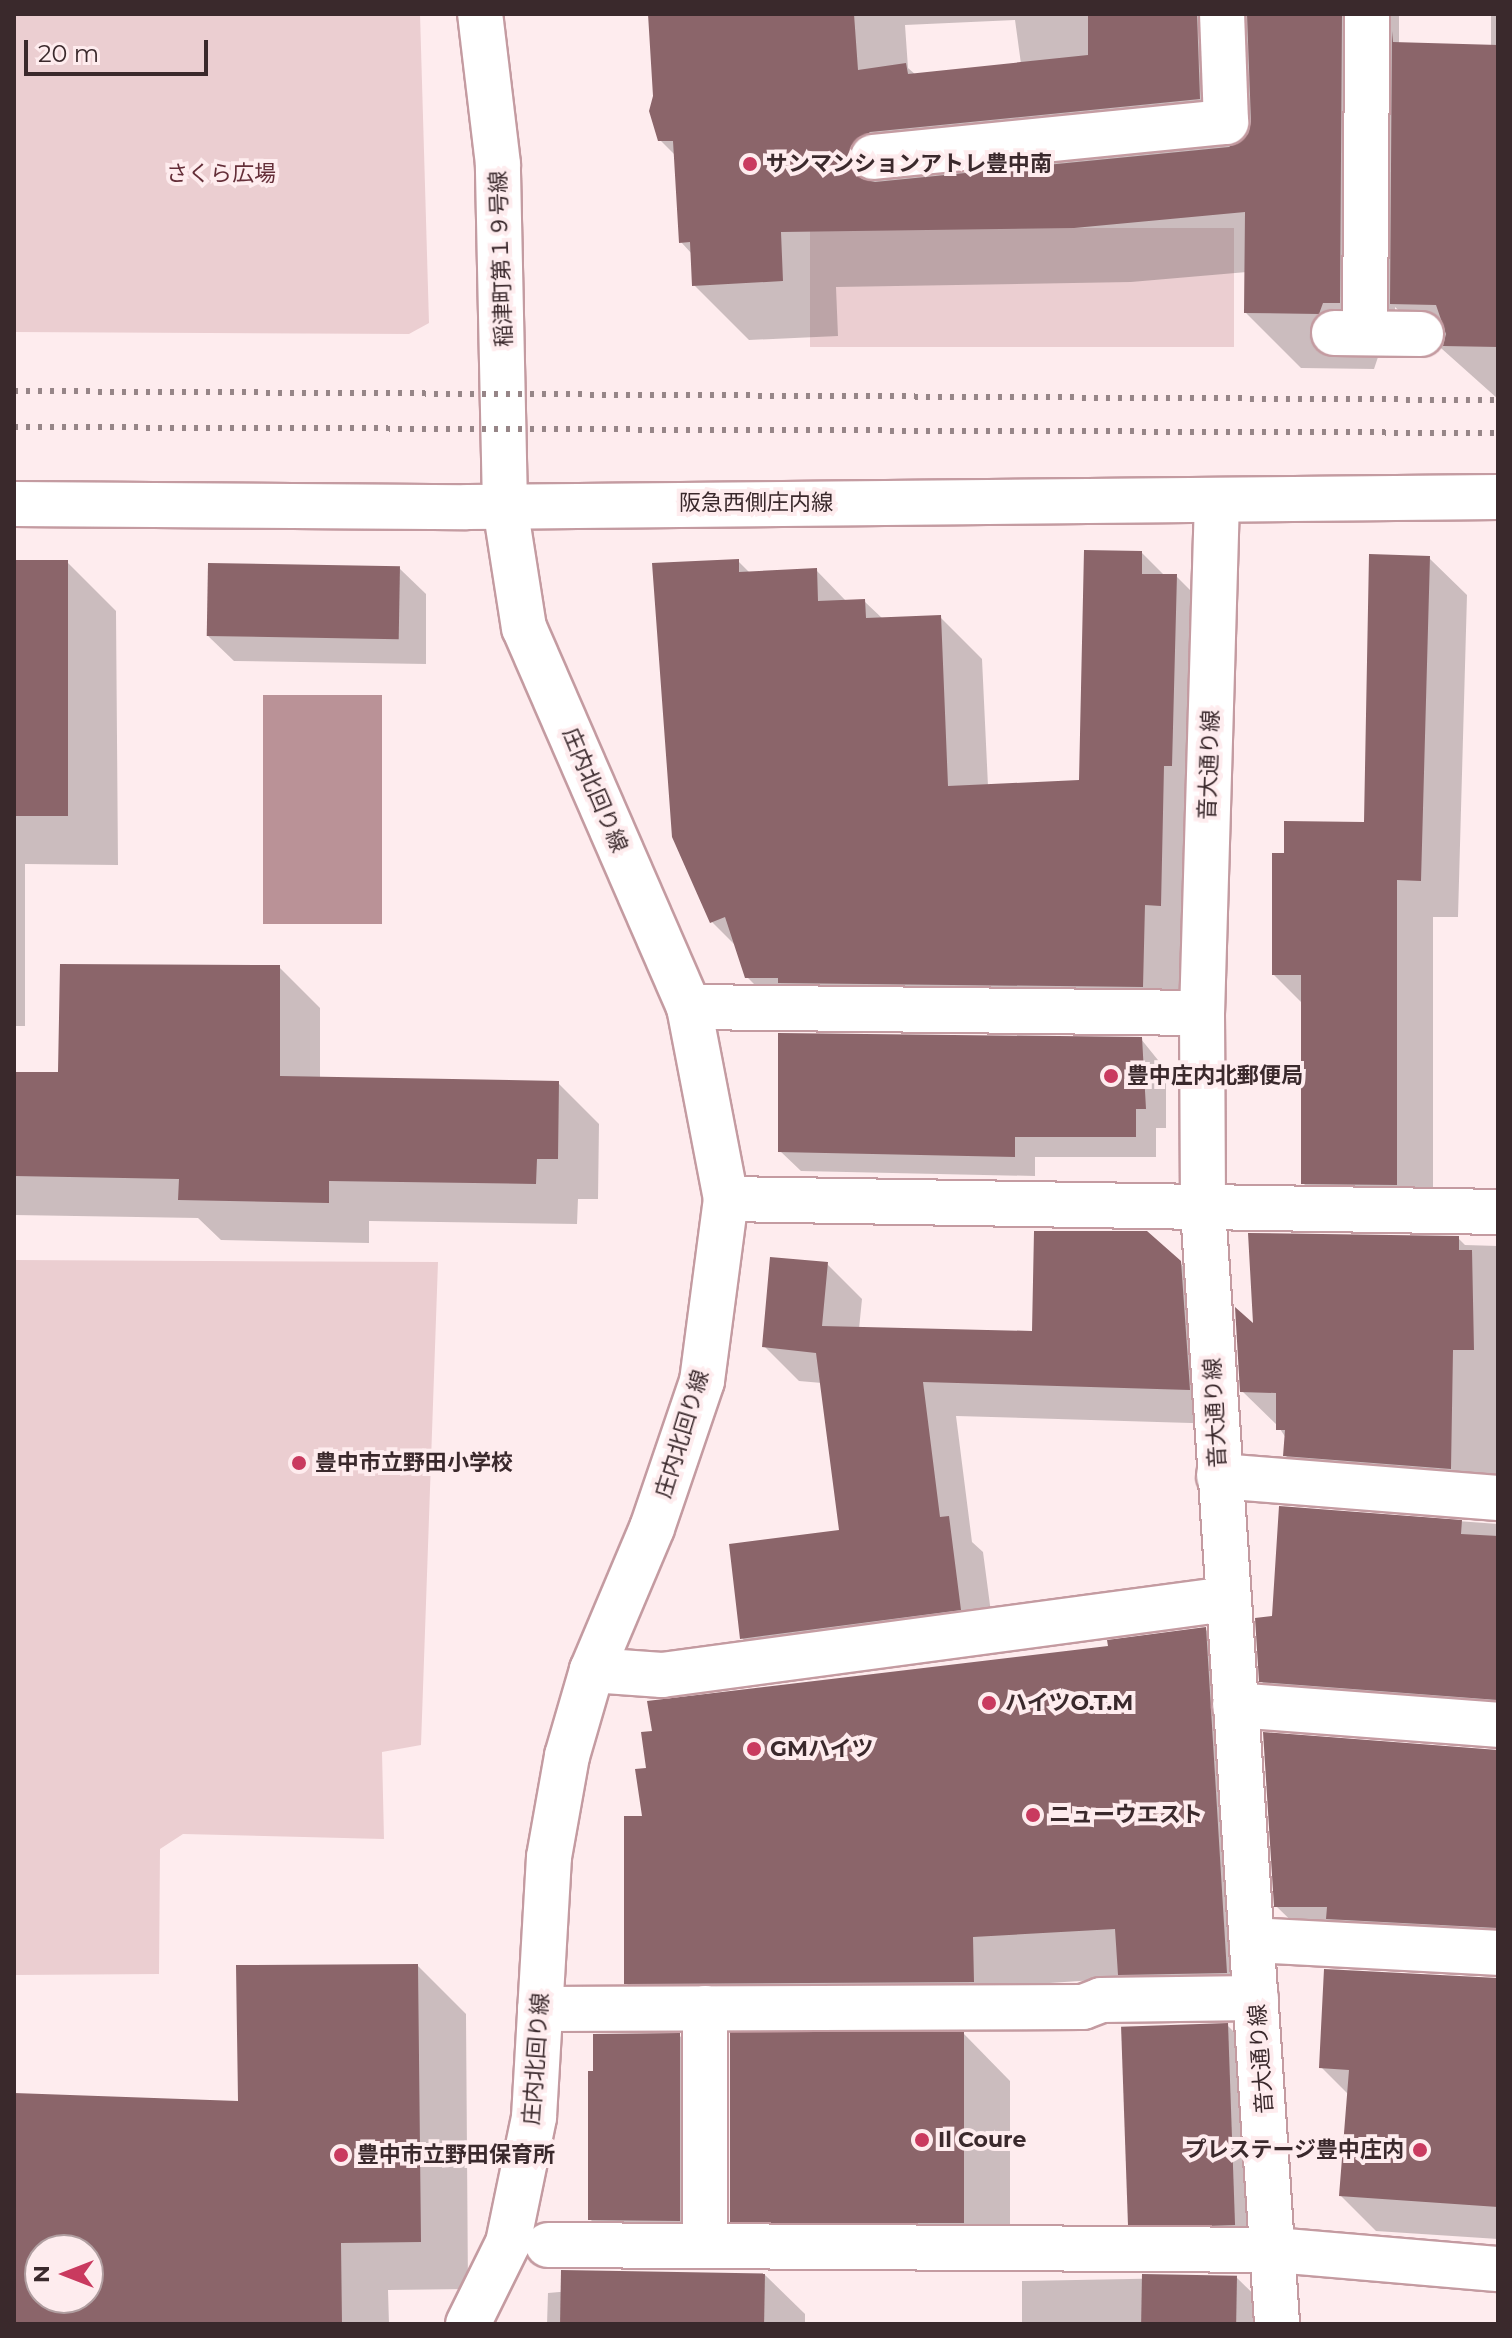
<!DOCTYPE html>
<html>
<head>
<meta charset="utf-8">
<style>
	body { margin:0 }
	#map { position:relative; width:1512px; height:2338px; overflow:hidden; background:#feecee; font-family:Montserrat,"Noto Sans JP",sans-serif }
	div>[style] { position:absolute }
	.green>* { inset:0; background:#ebced1; transform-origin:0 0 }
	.water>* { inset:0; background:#ba9297; transform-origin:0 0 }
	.shadow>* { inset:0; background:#0003 }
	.building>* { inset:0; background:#8b656a; transform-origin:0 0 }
	.roads { filter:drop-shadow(2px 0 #c49ba1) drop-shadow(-2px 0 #c49ba1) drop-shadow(0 2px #c49ba1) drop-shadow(0 -2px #c49ba1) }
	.minor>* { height:44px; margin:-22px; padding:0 22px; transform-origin:22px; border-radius:22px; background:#fff }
	.rail>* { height:6px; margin-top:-3px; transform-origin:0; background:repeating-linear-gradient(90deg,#968587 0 4px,transparent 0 12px) }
	.dots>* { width:22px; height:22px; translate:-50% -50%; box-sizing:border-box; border:4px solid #feecee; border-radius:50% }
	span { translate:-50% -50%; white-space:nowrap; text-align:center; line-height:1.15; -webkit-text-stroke:8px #feecee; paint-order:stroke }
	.poi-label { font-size:22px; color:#3a292c; font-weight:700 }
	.left { translate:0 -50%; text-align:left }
	.right { translate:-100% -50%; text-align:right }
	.park-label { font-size:22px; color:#642e38 }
	.street-label { font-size:22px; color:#3a292c }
	.frame { position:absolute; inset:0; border:16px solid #3a292c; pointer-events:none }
	.north { position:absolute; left:24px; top:2234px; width:80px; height:80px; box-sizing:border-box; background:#feecee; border:2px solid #b09ea0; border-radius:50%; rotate:270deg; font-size:22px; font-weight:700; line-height:32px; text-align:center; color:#3a292c }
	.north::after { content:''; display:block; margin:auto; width:28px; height:36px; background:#c93a5f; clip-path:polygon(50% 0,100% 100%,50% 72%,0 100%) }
	.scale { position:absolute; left:24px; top:40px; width:184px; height:36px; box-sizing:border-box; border:4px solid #3a292c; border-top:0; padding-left:10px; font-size:24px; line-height:28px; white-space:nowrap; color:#3a292c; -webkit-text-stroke:6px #feecee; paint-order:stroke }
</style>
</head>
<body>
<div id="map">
	<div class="green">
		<i style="clip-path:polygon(14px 14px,420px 14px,429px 323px,409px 334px,14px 332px)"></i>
		<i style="left:1234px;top:228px;width:119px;height:424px;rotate:90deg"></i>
		<i style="clip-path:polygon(14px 1260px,438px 1262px,421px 1745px,382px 1752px,384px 1839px,183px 1834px,160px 1849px,159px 1974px,14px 1975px)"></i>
	</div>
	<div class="water">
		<i style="left:263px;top:695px;width:119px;height:229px"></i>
	</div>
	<div class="shadow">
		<i style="clip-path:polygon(evenodd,650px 14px,1399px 14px,1399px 44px,1491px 46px,1491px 14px,1498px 14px,1498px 399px,1395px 307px,1395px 358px,1378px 357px,1374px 369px,1301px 368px,1246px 313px,1247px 272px,1131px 282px,836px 287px,838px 336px,749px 340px,694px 285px,692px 254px,681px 242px,676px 156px,660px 140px,650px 14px,1015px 20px,1021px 64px,916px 75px,908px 68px,905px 25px,1015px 20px)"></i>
		<i style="clip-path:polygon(1142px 553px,1165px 576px,1176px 576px,1218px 618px,1185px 1029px,789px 1019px,747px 977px,737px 947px,712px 922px,674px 837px,738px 561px,750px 573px,816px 570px,847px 602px,864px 601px,883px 619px,940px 617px,982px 659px,988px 786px,1081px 782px)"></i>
		<i style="clip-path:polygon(1429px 558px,1467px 595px,1458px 917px,1433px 917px,1433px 1222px,1341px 1220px,1303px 1183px,1303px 1004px,1274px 975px,1286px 855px,1366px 824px)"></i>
		<i style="clip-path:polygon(14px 562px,67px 562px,116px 611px,118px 865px,25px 864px,25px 1026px,14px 1026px)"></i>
		<i style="clip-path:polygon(399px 568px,426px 594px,426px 664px,234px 661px,207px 635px)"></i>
		<i style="clip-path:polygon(279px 967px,320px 1008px,320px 1079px,558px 1083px,599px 1124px,598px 1199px,578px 1199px,577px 1224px,369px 1221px,369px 1243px,221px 1240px,198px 1218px,14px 1215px,14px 1074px,60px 1074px)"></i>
		<i style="clip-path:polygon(1141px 1039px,1166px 1070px,1166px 1128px,1156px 1128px,1156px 1157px,1035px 1157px,1035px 1176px,801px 1171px,780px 1151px)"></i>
		<i style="clip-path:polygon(1458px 1238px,1465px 1245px,1498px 1246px,1498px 1504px,1320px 1490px,1285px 1455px,1286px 1438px,1278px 1426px,1242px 1391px,1255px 1328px)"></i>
		<i style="clip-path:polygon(1180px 1263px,1215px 1298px,1224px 1424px,956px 1416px,972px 1542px,983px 1552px,995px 1643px,776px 1673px,742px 1638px,841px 1532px,822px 1383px,799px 1381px,764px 1346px,827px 1264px,862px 1299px,859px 1329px,1034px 1333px)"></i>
		<i style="clip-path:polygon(1281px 1508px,1498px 1524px,1498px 1731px,1297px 1716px,1261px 1681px,1274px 1617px)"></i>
		<i style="clip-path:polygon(1205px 1629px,1253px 1677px,1274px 2021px,1168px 2022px,1124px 1978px,1020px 1985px,1021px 2030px,674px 2031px,626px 1983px,644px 1818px,1110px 1648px)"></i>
		<i style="clip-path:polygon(1498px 1751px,1498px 1960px,1312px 1941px,1276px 1906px)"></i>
		<i style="clip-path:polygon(evenodd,418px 1966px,466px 2014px,468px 2289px,388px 2290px,389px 2324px,14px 2324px,14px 2095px,240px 2103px,418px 1966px,40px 2250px,88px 2250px,88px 2298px,40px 2298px,40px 2250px)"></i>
		<i style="clip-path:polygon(1498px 1980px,1498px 2239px,1376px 2231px,1341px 2196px,1349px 2095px,1321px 2067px)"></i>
		<i style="clip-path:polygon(1227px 2025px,1247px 2045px,1255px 2244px,1160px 2243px,1140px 2223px)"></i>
		<i style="clip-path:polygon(964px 2034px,1010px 2081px,1010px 2268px,778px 2267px,732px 2220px)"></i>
		<i style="clip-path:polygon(679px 2035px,694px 2051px,694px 2235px,605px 2235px,590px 2219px)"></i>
		<i style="clip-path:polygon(764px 2274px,805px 2314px,805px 2324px,547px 2324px,548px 2293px)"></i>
		<i style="clip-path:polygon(1236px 2277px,1277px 2317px,1277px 2324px,1022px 2324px,1022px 2281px)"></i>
	</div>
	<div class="building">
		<i style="clip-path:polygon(648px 14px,854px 14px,858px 70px,906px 63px,908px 74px,1088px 55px,1088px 14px,1197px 14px,1200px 99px,870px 132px,851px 146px,848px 160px,862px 179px,875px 182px,1229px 147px,1248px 134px,1251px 122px,1247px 14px,1342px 14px,1340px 303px,1323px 303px,1319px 314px,1244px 313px,1245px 212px,1074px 228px,781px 232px,783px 281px,692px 286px,690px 242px,679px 243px,673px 141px,658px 141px,649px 111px,653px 96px)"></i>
		<i style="clip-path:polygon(1392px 31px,1393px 42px,1498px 45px,1498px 347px,1443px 346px,1446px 334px,1436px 305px,1390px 304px)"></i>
		<i style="clip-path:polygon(1084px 550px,1142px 551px,1142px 574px,1177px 574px,1172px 766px,1164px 766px,1161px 906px,1145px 905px,1143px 987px,778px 983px,778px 978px,745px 978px,725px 917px,710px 923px,672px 837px,652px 563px,739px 559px,739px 572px,817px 568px,818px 601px,865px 599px,866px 618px,941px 615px,948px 786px,1079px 780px)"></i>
		<i style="clip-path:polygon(1369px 554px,1430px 556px,1421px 881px,1397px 880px,1397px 1185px,1301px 1184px,1301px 975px,1272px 975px,1272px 853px,1284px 853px,1284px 821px,1364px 822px)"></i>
		<i style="left:14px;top:560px;width:54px;height:256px"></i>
		<i style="left:208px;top:563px;width:192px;height:73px;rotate:1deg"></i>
		<i style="clip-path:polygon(60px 964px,280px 965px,280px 1076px,559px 1081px,558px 1159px,537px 1159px,536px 1184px,329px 1181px,329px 1203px,178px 1200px,179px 1179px,14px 1176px,14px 1072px,58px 1072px)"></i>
		<i style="clip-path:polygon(778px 1033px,1142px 1037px,1146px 1109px,1136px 1109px,1136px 1137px,1015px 1137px,1015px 1157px,778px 1152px)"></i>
		<i style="clip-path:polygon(1034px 1231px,1147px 1231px,1181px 1261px,1190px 1390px,923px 1382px,940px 1517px,949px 1516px,961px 1610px,740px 1639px,729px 1544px,839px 1530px,816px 1353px,762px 1347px,770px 1257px,828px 1262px,822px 1326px,1032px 1331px)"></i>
		<i style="clip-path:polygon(1248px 1233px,1459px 1236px,1459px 1250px,1472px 1250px,1474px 1350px,1453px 1350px,1451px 1469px,1283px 1456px,1285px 1430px,1276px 1430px,1276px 1393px,1240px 1392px,1235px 1307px,1253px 1323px)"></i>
		<i style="clip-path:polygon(1279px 1506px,1462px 1520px,1461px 1534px,1498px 1536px,1498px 1700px,1259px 1682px,1255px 1618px,1272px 1616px)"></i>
		<i style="clip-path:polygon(1206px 1627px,1227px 1973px,1118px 1975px,1115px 1929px,973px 1937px,974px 1982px,624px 1984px,624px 1816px,642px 1816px,635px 1769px,646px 1768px,641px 1732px,652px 1731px,647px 1701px,1108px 1646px,1107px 1640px)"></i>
		<i style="clip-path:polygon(1263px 1732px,1498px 1750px,1498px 1928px,1326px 1919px,1327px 1907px,1274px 1907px)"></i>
		<i style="clip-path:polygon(evenodd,418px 1964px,421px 2242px,341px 2243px,342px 2324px,14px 2324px,14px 2093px,238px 2101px,236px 1965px,418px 1964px,40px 2250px,88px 2250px,88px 2298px,40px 2298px,40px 2250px)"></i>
		<i style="clip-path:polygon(1324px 1969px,1498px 1978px,1498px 2207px,1339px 2196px,1349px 2070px,1319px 2068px)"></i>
		<i style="left:1228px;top:2023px;width:202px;height:107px;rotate:88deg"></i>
		<i style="left:964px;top:2032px;width:191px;height:234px;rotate:90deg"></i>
		<i style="clip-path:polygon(680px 2033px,680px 2221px,588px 2220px,588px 2071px,593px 2071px,593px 2034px)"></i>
		<i style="left:561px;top:2270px;width:204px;height:54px;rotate:1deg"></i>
		<i style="left:1142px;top:2274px;width:95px;height:50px;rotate:1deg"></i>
	</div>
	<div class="roads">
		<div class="minor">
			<i style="left:873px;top:157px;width:355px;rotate:-5.7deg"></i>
			<i style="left:1226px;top:122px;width:108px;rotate:-92.1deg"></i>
			<i style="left:1365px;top:331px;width:317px;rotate:-89.6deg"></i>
			<i style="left:1334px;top:333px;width:87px;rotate:0.7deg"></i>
			<i style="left:1217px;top:500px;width:513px;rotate:91.67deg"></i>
			<i style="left:1202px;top:1013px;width:196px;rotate:89.7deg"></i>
			<i style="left:1203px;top:1209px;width:1117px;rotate:86.2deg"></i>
			<i style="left:14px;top:504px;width:453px;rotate:0.4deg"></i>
			<i style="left:467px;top:507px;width:1031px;rotate:-0.56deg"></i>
			<i style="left:689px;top:1007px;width:513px;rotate:0.67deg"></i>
			<i style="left:726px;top:1199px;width:772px;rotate:0.96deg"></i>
			<i style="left:1219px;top:1476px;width:280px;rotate:4.5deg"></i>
			<i style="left:592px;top:1670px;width:70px;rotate:4.1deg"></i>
			<i style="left:662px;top:1675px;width:570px;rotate:-7.66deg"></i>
			<i style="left:1235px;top:1705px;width:264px;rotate:4.3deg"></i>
			<i style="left:1252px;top:1940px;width:246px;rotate:3deg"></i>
			<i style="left:705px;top:2008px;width:238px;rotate:90deg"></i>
			<i style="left:540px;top:2009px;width:543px;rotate:-0.21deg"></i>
			<i style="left:1083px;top:2007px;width:19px;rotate:-21deg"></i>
			<i style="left:1101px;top:2000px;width:155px;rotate:-0.7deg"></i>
			<i style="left:548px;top:2245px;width:727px;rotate:0.39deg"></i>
			<i style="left:1275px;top:2250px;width:224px;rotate:4.9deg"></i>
			<i style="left:468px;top:2324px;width:90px;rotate:-63.7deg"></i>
			<i style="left:508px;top:2243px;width:129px;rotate:-78.3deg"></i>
			<i style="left:534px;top:2117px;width:260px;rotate:-86.7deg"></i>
			<i style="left:549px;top:1857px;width:103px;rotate:-79.9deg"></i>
			<i style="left:567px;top:1756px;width:90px;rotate:-73.8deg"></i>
			<i style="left:592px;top:1670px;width:154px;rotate:-67.1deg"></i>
			<i style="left:652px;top:1528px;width:155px;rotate:-71.2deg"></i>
			<i style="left:702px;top:1381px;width:184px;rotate:-82.5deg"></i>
			<i style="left:726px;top:1199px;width:196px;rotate:-100.9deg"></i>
			<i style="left:689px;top:1007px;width:413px;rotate:-113.5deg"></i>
			<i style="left:524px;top:628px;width:123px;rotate:-98.9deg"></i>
			<i style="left:505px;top:506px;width:342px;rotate:-91.2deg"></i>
			<i style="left:498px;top:164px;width:151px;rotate:-96.8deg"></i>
		</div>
	</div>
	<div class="rail">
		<i style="left:14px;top:391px;width:1484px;rotate:0.35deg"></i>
		<i style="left:14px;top:427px;width:1484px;rotate:0.23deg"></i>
	</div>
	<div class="dots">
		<i style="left:750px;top:164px;background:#c93a5f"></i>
		<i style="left:1111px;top:1076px;background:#c93a5f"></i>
		<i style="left:299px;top:1463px;background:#c93a5f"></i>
		<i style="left:989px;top:1703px;background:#c93a5f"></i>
		<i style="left:754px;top:1749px;background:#c93a5f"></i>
		<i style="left:1033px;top:1815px;background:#c93a5f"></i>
		<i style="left:922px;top:2140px;background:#c93a5f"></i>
		<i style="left:1420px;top:2150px;background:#c93a5f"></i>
		<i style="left:341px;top:2155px;background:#c93a5f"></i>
	</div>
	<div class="poi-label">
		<span class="left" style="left:766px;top:164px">サンマンションアトレ豊中南</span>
		<span class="left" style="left:1127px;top:1076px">豊中庄内北郵便局</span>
		<span class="left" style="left:315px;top:1463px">豊中市立野田小学校</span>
		<span class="left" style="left:1005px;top:1703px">ハイツO.T.M</span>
		<span class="left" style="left:770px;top:1749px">GMハイツ</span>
		<span class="left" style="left:1049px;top:1815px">ニューウエスト</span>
		<span class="left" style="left:938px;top:2140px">Il Coure</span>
		<span class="right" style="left:1404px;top:2150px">プレステージ豊中庄内</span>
		<span class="left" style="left:357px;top:2155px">豊中市立野田保育所</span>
	</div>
	<div class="park-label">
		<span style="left:221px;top:174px">さくら広場</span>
	</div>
	<div class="street-label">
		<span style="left:501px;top:259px;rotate:-92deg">稲津町第１９号線</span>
		<span style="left:756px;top:503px">阪急西側庄内線</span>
		<span style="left:1209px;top:765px;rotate:-88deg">音大通り線</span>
		<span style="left:595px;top:790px;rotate:67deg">庄内北回り線</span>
		<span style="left:1215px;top:1413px;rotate:-93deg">音大通り線</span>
		<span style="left:682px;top:1434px;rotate:-73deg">庄内北回り線</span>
		<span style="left:536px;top:2059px;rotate:-86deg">庄内北回り線</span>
		<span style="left:1261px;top:2059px;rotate:-94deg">音大通り線</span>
	</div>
	<div class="frame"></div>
	<div class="north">N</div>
	<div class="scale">20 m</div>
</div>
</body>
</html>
